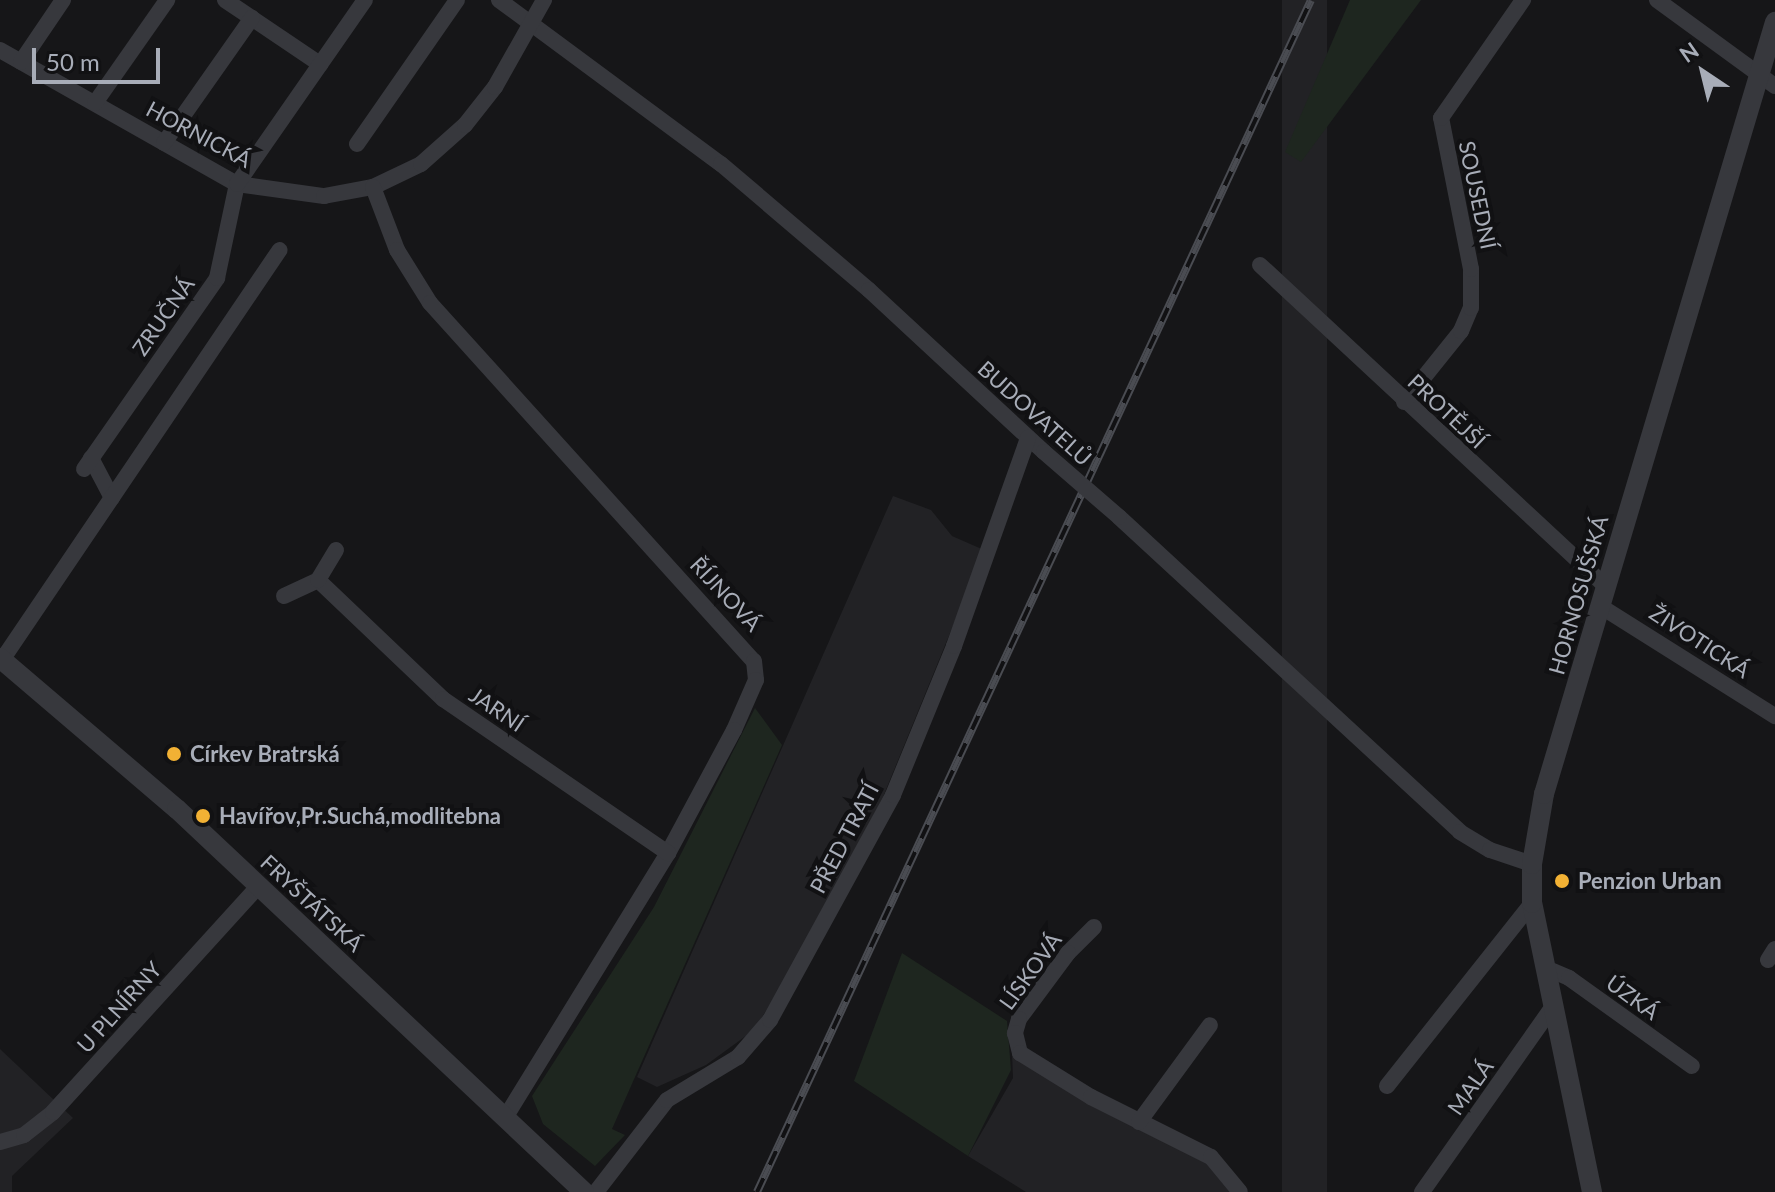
<!DOCTYPE html>
<html>
<head>
<meta charset="utf-8">
<style>
	body { margin:0 }
	#map { position:relative; width:1775px; height:1192px; overflow:hidden; background:#161618; font-family:Lato,sans-serif }
	div>[style] { position:absolute }
	.built>* { inset:0; background:#222225; transform-origin:0 0 }
	.green>* { inset:0; background:#1e261f }
	.minor>* { height:16px; margin:-8px; padding:0 8px; transform-origin:8px; border-radius:8px; background:#37383d }
	.tertiary>* { height:20px; margin:-10px; padding:0 10px; transform-origin:10px; border-radius:10px; background:#37383d }
	.rail>* { height:8px; margin-top:-4px; transform-origin:0; background:repeating-linear-gradient(90deg,#111113 0 15px,#4a4c52 0 30px); box-sizing:border-box; border-block:2px solid #4a4c52 }
	.minor-bridge>* { height:16px; margin:-8px; padding:0 8px; transform-origin:8px; border-radius:8px; background:#37383d }
	.dots>* { width:22px; height:22px; translate:-50% -50%; box-sizing:border-box; border:4px solid #111113; border-radius:50% }
	span { translate:-50% -50%; white-space:nowrap; text-align:center; line-height:1.15; -webkit-text-stroke:8px #111113; paint-order:stroke }
	.street-label { font-size:22px; color:#a8adb8 }
	.poi-label { font-size:22px; color:#a8adb8; font-weight:700 }
	.left { translate:0 -50%; text-align:left }
	.north { position:absolute; left:1663px; top:32px; width:80px; height:80px; -webkit-text-stroke:6px #111113; paint-order:stroke; rotate:325deg; font-size:22px; font-weight:700; line-height:32px; text-align:center; color:#a8adb8 }
	.north::after { content:''; display:block; margin:auto; width:28px; height:36px; background:#a8adb8; clip-path:polygon(50% 0,100% 100%,50% 72%,0 100%) }
	.scale { position:absolute; left:32px; top:48px; width:128px; height:36px; box-sizing:border-box; border:4px solid #a8adb8; border-top:0; padding-left:10px; font-size:24px; line-height:28px; white-space:nowrap; color:#a8adb8; -webkit-text-stroke:6px #111113; paint-order:stroke }
</style>
</head>
<body>
<div id="map">
	<div class="built">
		<i style="left:1282px;top:0;width:45px;height:1314px"></i>
		<i style="clip-path:polygon(893px 496px,931px 510px,952px 536px,984px 550px,883px 797px,789px 974px,754px 1030px,706px 1065px,657px 1087px,637px 1077px)"></i>
		<i style="clip-path:polygon(0 1049px,73px 1118px,12px 1176px,12px 1192px,0 1192px)"></i>
		<i style="clip-path:polygon(1012px 1054px,1211px 1157px,1240px 1192px,1026px 1192px,968px 1156px,1013px 1078px)"></i>
	</div>
	<div class="green">
		<i style="clip-path:polygon(1350px 0,1421px 0,1301px 162px,1285px 152px)"></i>
		<i style="clip-path:polygon(755px 708px,782px 745px,612px 1129px,625px 1135px,595px 1166px,543px 1124px,532px 1096px,654px 907px)"></i>
		<i style="clip-path:polygon(902px 953px,1007px 1021px,1011px 1070px,968px 1156px,854px 1081px)"></i>
	</div>
	<div class="minor">
		<i style="left:225px;top:0;width:115px;rotate:34deg"></i>
		<i style="left:499px;top:0;width:276px;rotate:36.5deg"></i>
		<i style="left:721px;top:164px;width:194px;rotate:40.4deg"></i>
		<i style="left:869px;top:290px;width:238px;rotate:42.8deg"></i>
		<i style="left:1657px;top:0;width:146px;rotate:36.1deg"></i>
		<i style="left:0;top:50px;width:272px;rotate:29.5deg"></i>
		<i style="left:237px;top:184px;width:88px;rotate:7.9deg"></i>
		<i style="left:324px;top:196px;width:50px;rotate:-10.4deg"></i>
		<i style="left:373px;top:187px;width:53px;rotate:-25.6deg"></i>
		<i style="left:421px;top:164px;width:59px;rotate:-41.6deg"></i>
		<i style="left:465px;top:125px;width:48px;rotate:-51.7deg"></i>
		<i style="left:495px;top:87px;width:100px;rotate:-60.6deg"></i>
		<i style="left:21px;top:62px;width:75px;rotate:-55.9deg"></i>
		<i style="left:95px;top:103px;width:126px;rotate:-55deg"></i>
		<i style="left:164px;top:143px;width:153px;rotate:-54.9deg"></i>
		<i style="left:357px;top:144px;width:175px;rotate:-55.2deg"></i>
		<i style="left:373px;top:187px;width:67px;rotate:69.1deg"></i>
		<i style="left:397px;top:250px;width:62px;rotate:58.1deg"></i>
		<i style="left:430px;top:303px;width:483px;rotate:47.9deg"></i>
		<i style="left:754px;top:661px;width:19px;rotate:84deg"></i>
		<i style="left:756px;top:680px;width:55px;rotate:113.7deg"></i>
		<i style="left:734px;top:730px;width:140px;rotate:118.2deg"></i>
		<i style="left:668px;top:853px;width:311px;rotate:121.6deg"></i>
		<i style="left:1260px;top:265px;width:471px;rotate:42.9deg"></i>
		<i style="left:1404px;top:402px;width:91px;rotate:-51.2deg"></i>
		<i style="left:1461px;top:331px;width:25px;rotate:-67deg"></i>
		<i style="left:1471px;top:308px;width:39px;rotate:-90deg"></i>
		<i style="left:1471px;top:269px;width:154px;rotate:-101.2deg"></i>
		<i style="left:1441px;top:118px;width:144px;rotate:-55.2deg"></i>
		<i style="left:91px;top:458px;width:45px;rotate:62.3deg"></i>
		<i style="left:84px;top:469px;width:233px;rotate:-55.1deg"></i>
		<i style="left:217px;top:278px;width:96px;rotate:-78deg"></i>
		<i style="left:237px;top:184px;width:224px;rotate:-55.2deg"></i>
		<i style="left:1119px;top:517px;width:464px;rotate:42.7deg"></i>
		<i style="left:1460px;top:832px;width:35px;rotate:31deg"></i>
		<i style="left:1490px;top:850px;width:44px;rotate:18.4deg"></i>
		<i style="left:318px;top:580px;width:173px;rotate:43.6deg"></i>
		<i style="left:443px;top:699px;width:273px;rotate:34.4deg"></i>
		<i style="left:284px;top:596px;width:38px;rotate:-25deg"></i>
		<i style="left:318px;top:580px;width:35px;rotate:-59deg"></i>
		<i style="left:1600px;top:606px;width:207px;rotate:32.2deg"></i>
		<i style="left:2px;top:660px;width:495px;rotate:-55.9deg"></i>
		<i style="left:1094px;top:927px;width:37px;rotate:135deg"></i>
		<i style="left:1068px;top:953px;width:82px;rotate:126.6deg"></i>
		<i style="left:1019px;top:1019px;width:15px;rotate:106deg"></i>
		<i style="left:1015px;top:1033px;width:21px;rotate:76deg"></i>
		<i style="left:1020px;top:1053px;width:84px;rotate:31.8deg"></i>
		<i style="left:1091px;top:1097px;width:134px;rotate:26.6deg"></i>
		<i style="left:1211px;top:1157px;width:45px;rotate:50.4deg"></i>
		<i style="left:1768px;top:960px;width:13px;rotate:-58deg"></i>
		<i style="left:1546px;top:968px;width:25px;rotate:23deg"></i>
		<i style="left:1569px;top:978px;width:151px;rotate:35.6deg"></i>
		<i style="left:1387px;top:1086px;width:233px;rotate:-51.6deg"></i>
		<i style="left:1139px;top:1122px;width:120px;rotate:-53.8deg"></i>
		<i style="left:0;top:1142px;width:25px;rotate:-16deg"></i>
		<i style="left:24px;top:1135px;width:37px;rotate:-38deg"></i>
		<i style="left:53px;top:1112px;width:306px;rotate:-47.7deg"></i>
		<i style="left:596px;top:1192px;width:116px;rotate:-52.3deg"></i>
		<i style="left:667px;top:1100px;width:83px;rotate:-31.2deg"></i>
		<i style="left:738px;top:1057px;width:49px;rotate:-49.1deg"></i>
		<i style="left:770px;top:1020px;width:256px;rotate:-61.3deg"></i>
		<i style="left:893px;top:795px;width:161px;rotate:-67.7deg"></i>
		<i style="left:954px;top:646px;width:221px;rotate:-70.4deg"></i>
		<i style="left:1422px;top:1192px;width:228px;rotate:-54.8deg"></i>
	</div>
	<div class="tertiary">
		<i style="left:0;top:658px;width:233px;rotate:40.5deg"></i>
		<i style="left:177px;top:809px;width:559px;rotate:43.26deg"></i>
		<i style="left:1592px;top:1192px;width:295px;rotate:-101.7deg"></i>
		<i style="left:1532px;top:903px;width:39px;rotate:-90deg"></i>
		<i style="left:1532px;top:864px;width:71px;rotate:-80.3deg"></i>
		<i style="left:1544px;top:794px;width:806px;rotate:-73.34deg"></i>
	</div>
	<div class="rail">
		<i style="left:757px;top:1192px;width:1314px;rotate:-65.07deg"></i>
	</div>
	<div class="minor-bridge">
		<i style="left:1044px;top:452px;width:99px;rotate:40.9deg"></i>
	</div>
	<div class="dots">
		<i style="left:174px;top:754px;background:#f2b134"></i>
		<i style="left:203px;top:816px;background:#f2b134"></i>
		<i style="left:1562px;top:881px;background:#f2b134"></i>
	</div>
	<div class="street-label">
		<span style="left:199px;top:134px;rotate:28deg">HORNICKÁ</span>
		<span style="left:1478px;top:195px;rotate:78deg">SOUSEDNÍ</span>
		<span style="left:163px;top:316px;rotate:-55deg">ZRUČNÁ</span>
		<span style="left:1447px;top:411px;rotate:43deg">PROTĚJŠÍ</span>
		<span style="left:1035px;top:413px;rotate:42deg">BUDOVATELŮ</span>
		<span style="left:726px;top:594px;rotate:47deg">ŘÍJNOVÁ</span>
		<span style="left:1578px;top:595px;rotate:-74deg">HORNOSUŠSKÁ</span>
		<span style="left:1700px;top:641px;rotate:33deg">ŽIVOTICKÁ</span>
		<span style="left:497px;top:709px;rotate:34deg">JARNÍ</span>
		<span style="left:844px;top:838px;rotate:-62deg">PŘED TRATÍ</span>
		<span style="left:312px;top:903px;rotate:43deg">FRYŠTÁTSKÁ</span>
		<span style="left:1030px;top:971px;rotate:-54deg">LÍSKOVÁ</span>
		<span style="left:1633px;top:997px;rotate:36deg">ÚZKÁ</span>
		<span style="left:119px;top:1007px;rotate:-48deg">U PLNÍRNY</span>
		<span style="left:1470px;top:1087px;rotate:-55deg">MALÁ</span>
	</div>
	<div class="poi-label">
		<span class="left" style="left:190px;top:754px">Církev Bratrská</span>
		<span class="left" style="left:219px;top:816px">Havířov,Pr.Suchá,modlitebna</span>
		<span class="left" style="left:1578px;top:881px">Penzion Urban</span>
	</div>
	<div class="north">N</div>
	<div class="scale">50 m</div>
</div>
</body>
</html>
